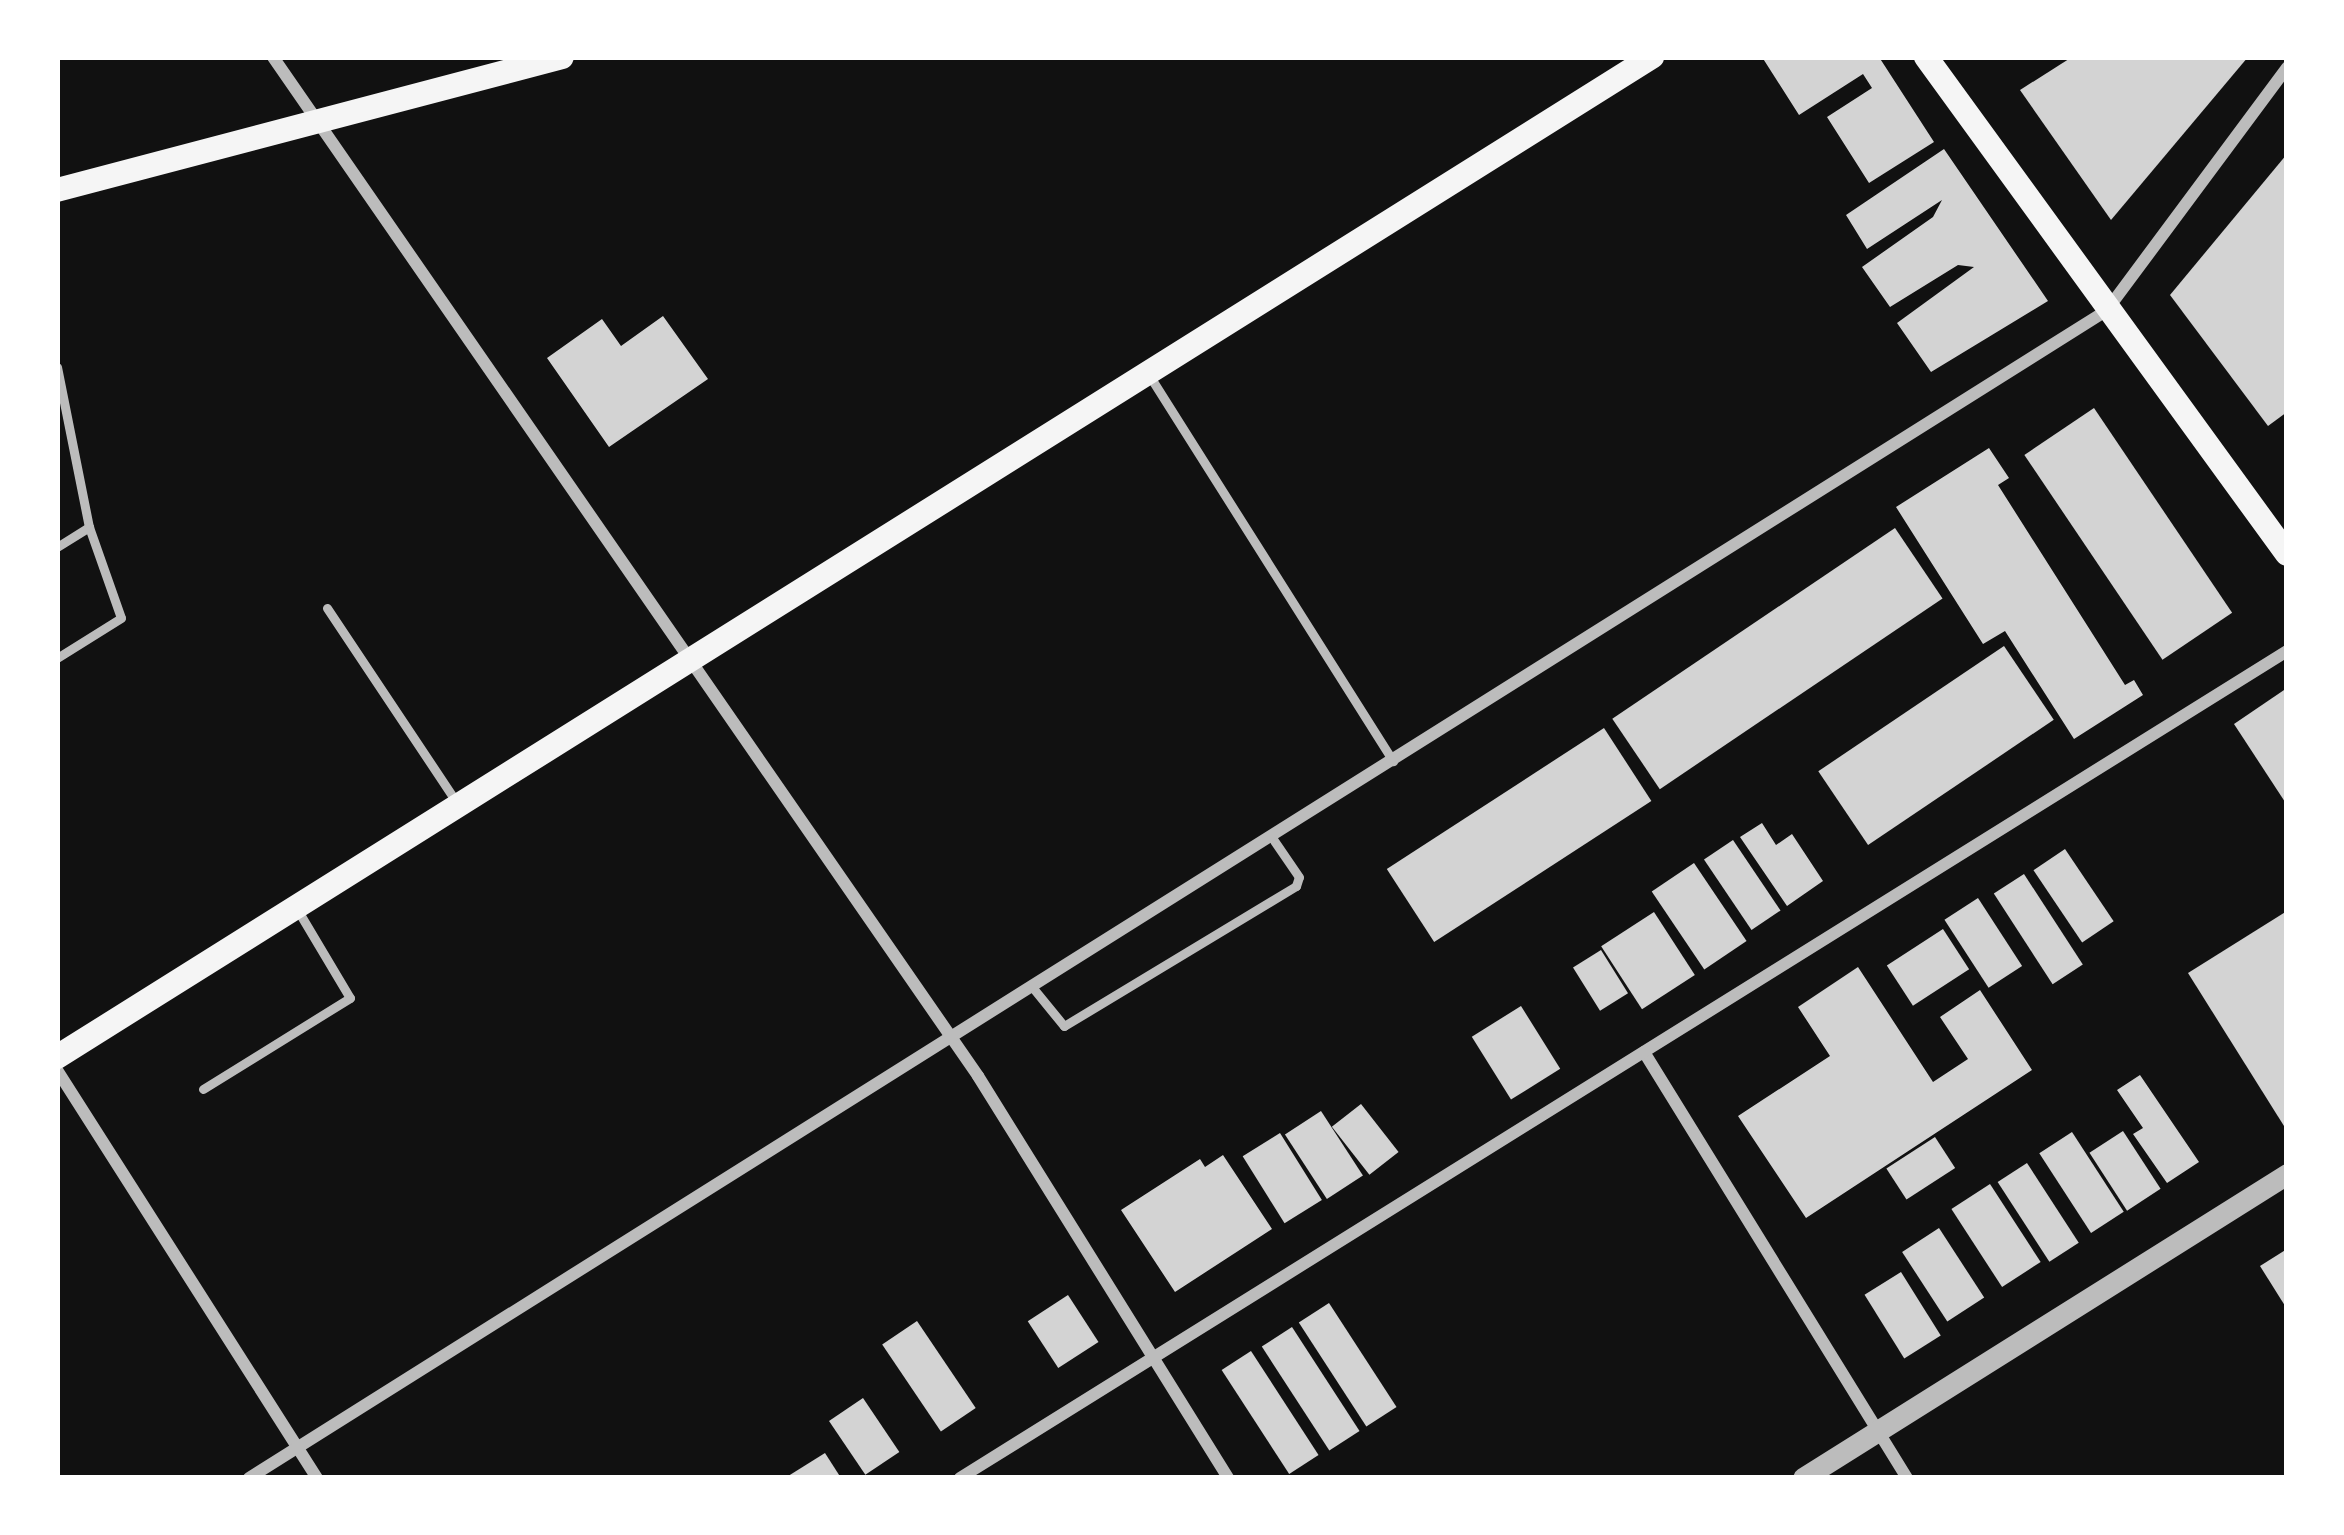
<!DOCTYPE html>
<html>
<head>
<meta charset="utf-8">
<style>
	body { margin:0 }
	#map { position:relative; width:2344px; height:1535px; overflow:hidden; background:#111; font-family:"Space Grotesk",sans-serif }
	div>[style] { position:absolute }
	.building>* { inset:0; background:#d3d3d3; transform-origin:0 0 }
	.service>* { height:9px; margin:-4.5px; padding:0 4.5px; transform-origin:4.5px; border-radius:4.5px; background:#bcbcbc }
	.minor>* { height:12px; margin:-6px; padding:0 6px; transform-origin:6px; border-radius:6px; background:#bcbcbc }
	.tertiary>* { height:21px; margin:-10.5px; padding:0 10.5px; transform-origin:10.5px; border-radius:10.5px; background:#bcbcbc }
	.secondary>* { height:24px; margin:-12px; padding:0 12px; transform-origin:12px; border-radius:12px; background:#f5f5f5 }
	span { translate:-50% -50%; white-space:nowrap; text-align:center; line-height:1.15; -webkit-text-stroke:12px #fff; paint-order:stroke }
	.frame { position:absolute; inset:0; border:60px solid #fff; pointer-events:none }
</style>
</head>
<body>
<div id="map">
	<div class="building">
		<i style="clip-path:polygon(1762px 57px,1879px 57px,1934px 142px,1869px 183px,1827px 117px,1872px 88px,1863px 74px,1799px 115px)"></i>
		<i style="clip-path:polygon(2072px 57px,2248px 57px,2111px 220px,2020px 90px)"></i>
		<i style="clip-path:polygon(1944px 149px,2048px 301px,1931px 372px,1897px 323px,1974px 267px,1958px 265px,1890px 307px,1862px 267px,1933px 217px,1942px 200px,1867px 249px,1846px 215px)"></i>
		<i style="clip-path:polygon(2287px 154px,2287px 412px,2268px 426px,2170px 295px)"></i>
		<i style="clip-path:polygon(663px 316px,708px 379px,609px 447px,547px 358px,602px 319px,621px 346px)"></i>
		<i style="left:2094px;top:408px;width:247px;height:84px;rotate:56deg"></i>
		<i style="clip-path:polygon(1989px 448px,2009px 478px,1998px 485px,2125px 685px,2134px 680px,2143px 695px,2074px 739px,2005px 631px,1983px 644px,1896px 507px)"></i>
		<i style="left:1895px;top:528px;width:85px;height:341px;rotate:56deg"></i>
		<i style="left:2004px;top:646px;width:89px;height:224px;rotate:56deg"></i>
		<i style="clip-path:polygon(2287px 688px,2287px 805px,2234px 724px)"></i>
		<i style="left:1604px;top:728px;width:87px;height:259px;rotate:57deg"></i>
		<i style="clip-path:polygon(1762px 823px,1776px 845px,1792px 834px,1823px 881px,1787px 906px,1740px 837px)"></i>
		<i style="left:1733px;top:840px;width:85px;height:35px;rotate:56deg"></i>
		<i style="left:2065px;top:849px;width:87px;height:38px;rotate:56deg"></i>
		<i style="left:1694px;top:863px;width:94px;height:51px;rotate:56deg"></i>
		<i style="left:2024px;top:874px;width:108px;height:36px;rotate:57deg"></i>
		<i style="left:1978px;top:898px;width:81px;height:40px;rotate:57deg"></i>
		<i style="clip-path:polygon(2287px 911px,2287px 1124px,2284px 1126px,2188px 973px)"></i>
		<i style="left:1654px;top:912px;width:75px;height:63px;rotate:57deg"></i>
		<i style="left:1943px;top:929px;width:48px;height:67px;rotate:57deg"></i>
		<i style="left:1601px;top:950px;width:51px;height:33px;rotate:58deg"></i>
		<i style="clip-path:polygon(1858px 967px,1933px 1082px,1968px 1059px,1940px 1017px,1980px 990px,2032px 1070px,1806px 1218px,1738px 1116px,1830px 1056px,1798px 1007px)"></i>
		<i style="left:1521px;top:1006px;width:74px;height:58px;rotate:58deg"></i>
		<i style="clip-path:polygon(2140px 1075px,2199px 1162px,2167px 1183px,2133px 1134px,2143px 1128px,2117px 1090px)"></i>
		<i style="left:1361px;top:1104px;width:61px;height:37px;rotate:52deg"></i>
		<i style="left:1321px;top:1111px;width:77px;height:43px;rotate:57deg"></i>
		<i style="left:2123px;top:1131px;width:69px;height:40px;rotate:57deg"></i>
		<i style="left:2072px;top:1132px;width:95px;height:39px;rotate:57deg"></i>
		<i style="left:1280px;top:1133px;width:79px;height:44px;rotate:58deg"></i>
		<i style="left:1935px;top:1137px;width:37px;height:58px;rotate:57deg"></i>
		<i style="clip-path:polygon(1223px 1155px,1272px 1229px,1175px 1292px,1121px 1210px,1200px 1159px,1205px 1167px)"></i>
		<i style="left:2027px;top:1163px;width:95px;height:35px;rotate:57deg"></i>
		<i style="left:1990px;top:1184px;width:93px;height:46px;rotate:57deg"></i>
		<i style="left:1939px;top:1228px;width:83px;height:44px;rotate:57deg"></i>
		<i style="clip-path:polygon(2287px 1249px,2287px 1309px,2260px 1266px)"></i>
		<i style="left:1901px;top:1272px;width:75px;height:43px;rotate:58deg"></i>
		<i style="left:1068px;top:1295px;width:56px;height:48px;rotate:57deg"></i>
		<i style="left:1329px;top:1303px;width:124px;height:36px;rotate:57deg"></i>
		<i style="left:917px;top:1321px;width:105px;height:42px;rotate:56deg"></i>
		<i style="left:1292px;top:1327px;width:124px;height:36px;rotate:57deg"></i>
		<i style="left:1251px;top:1351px;width:124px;height:35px;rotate:57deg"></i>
		<i style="left:863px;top:1398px;width:65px;height:41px;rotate:56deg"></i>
		<i style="clip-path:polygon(825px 1453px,841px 1478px,785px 1478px)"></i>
	</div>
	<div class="service">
		<i style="left:57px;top:367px;width:163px;rotate:78.7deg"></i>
		<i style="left:89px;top:527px;width:96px;rotate:70.6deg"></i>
		<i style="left:121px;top:618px;width:75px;rotate:148deg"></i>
		<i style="left:1149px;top:375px;width:457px;rotate:57.7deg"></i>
		<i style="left:57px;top:547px;width:38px;rotate:-32deg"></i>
		<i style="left:327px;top:608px;width:234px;rotate:56.3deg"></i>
		<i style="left:1033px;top:988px;width:49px;rotate:50.8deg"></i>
		<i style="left:1064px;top:1026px;width:271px;rotate:-31.1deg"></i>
		<i style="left:1296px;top:886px;width:9px;rotate:-72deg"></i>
		<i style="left:1299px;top:877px;width:46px;rotate:-124.4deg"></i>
		<i style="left:203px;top:1089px;width:173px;rotate:-31.8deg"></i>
		<i style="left:350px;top:998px;width:104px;rotate:-120.8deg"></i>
	</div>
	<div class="minor">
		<i style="left:273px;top:57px;width:1239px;rotate:55.32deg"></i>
		<i style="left:978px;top:1076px;width:473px;rotate:58.1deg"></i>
		<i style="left:1644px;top:1052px;width:501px;rotate:58.31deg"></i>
		<i style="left:57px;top:1070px;width:484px;rotate:57.5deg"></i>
		<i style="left:249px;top:1478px;width:2195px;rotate:-32.15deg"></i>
		<i style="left:2107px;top:310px;width:302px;rotate:-53.4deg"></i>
		<i style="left:960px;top:1478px;width:1564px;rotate:-31.93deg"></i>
	</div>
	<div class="tertiary">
		<i style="left:1803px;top:1478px;width:572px;rotate:-32.13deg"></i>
	</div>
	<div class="secondary">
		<i style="left:1926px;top:57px;width:614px;rotate:54.01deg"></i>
		<i style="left:57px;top:190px;width:522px;rotate:-14.75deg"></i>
		<i style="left:57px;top:1057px;width:1883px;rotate:-32.09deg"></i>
	</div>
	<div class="frame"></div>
</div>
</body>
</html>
